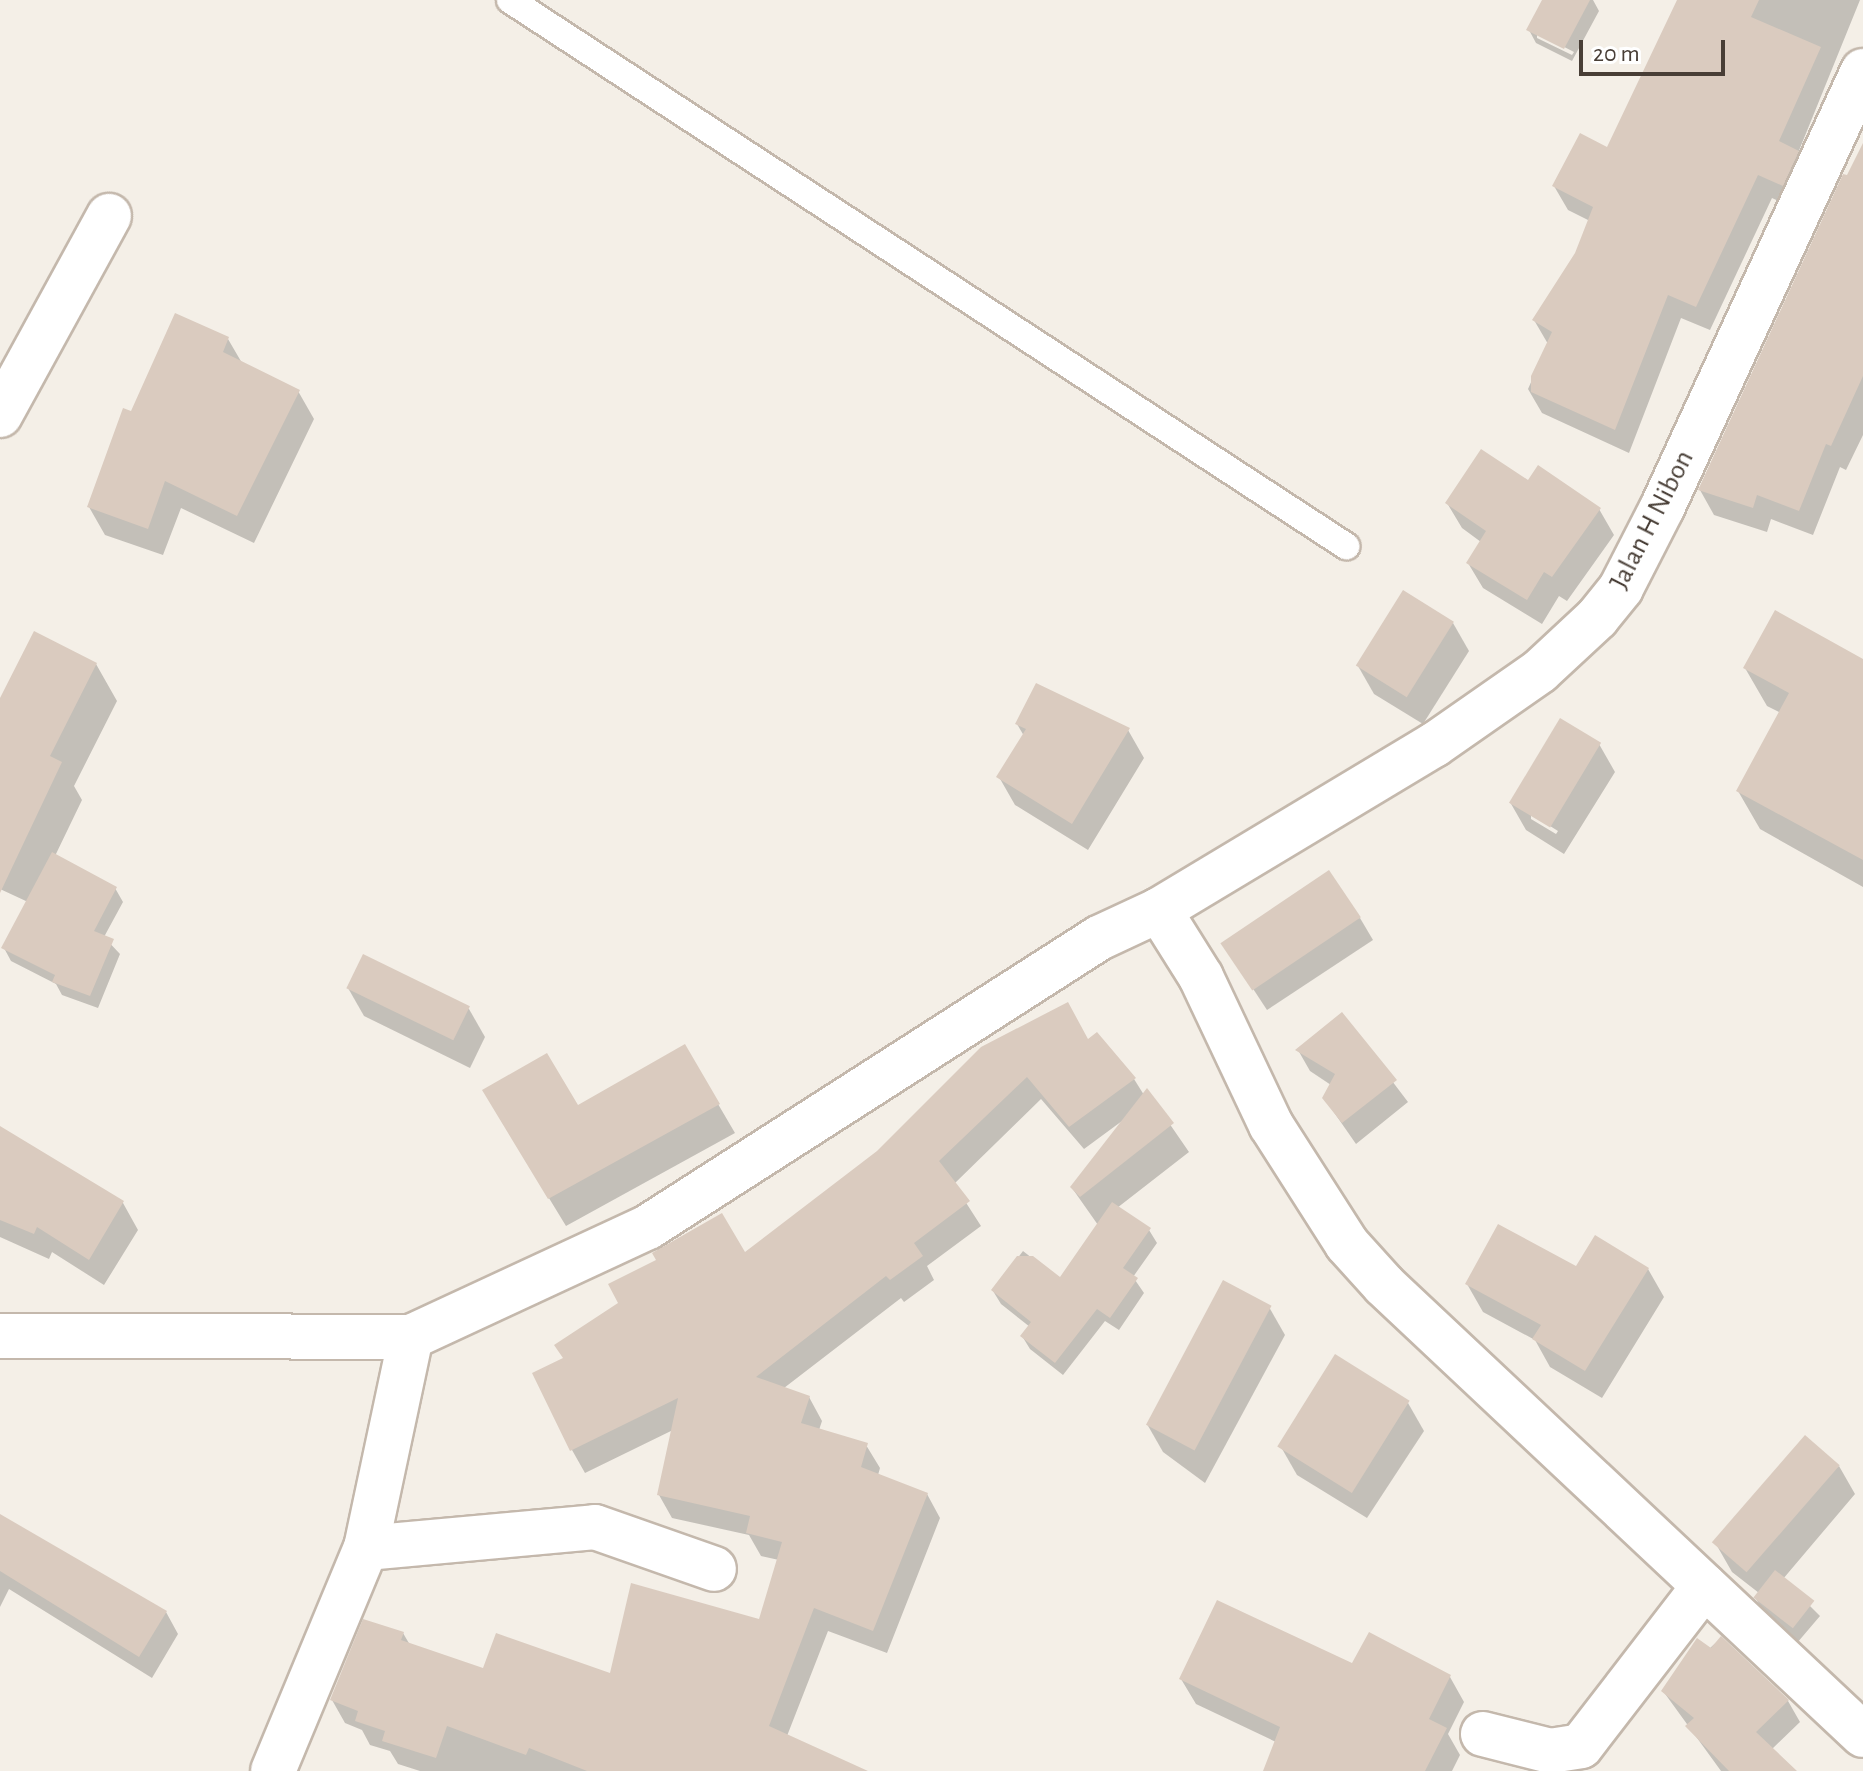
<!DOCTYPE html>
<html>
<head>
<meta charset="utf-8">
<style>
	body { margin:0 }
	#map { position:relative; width:1863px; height:1771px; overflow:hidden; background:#f4efe7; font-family:"Alegreya Sans",sans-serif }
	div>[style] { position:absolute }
	.shadow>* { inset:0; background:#0003 }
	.building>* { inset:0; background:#dacbbf; transform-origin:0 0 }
	.roads { filter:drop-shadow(2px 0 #c4b8ac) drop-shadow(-2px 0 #c4b8ac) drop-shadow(0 2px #c4b8ac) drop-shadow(0 -2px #c4b8ac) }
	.service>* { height:26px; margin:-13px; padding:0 13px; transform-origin:13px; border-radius:13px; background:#fff }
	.minor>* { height:44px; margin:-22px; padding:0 22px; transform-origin:22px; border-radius:22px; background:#fff }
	span { translate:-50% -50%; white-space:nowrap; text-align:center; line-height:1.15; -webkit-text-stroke:8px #fff; paint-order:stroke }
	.street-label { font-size:28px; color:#483e36 }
	.scale { position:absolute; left:1579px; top:40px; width:146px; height:36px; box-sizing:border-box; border:4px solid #483e36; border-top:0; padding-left:10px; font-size:24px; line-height:28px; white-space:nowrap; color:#483e36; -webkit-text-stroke:6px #fff; paint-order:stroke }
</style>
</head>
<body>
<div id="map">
	<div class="shadow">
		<i style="clip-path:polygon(evenodd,1544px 0,1593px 0,1599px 11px,1572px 61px,1536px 43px,1529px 30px,1544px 0,1537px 33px,1574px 52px,1572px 55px,1537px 38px,1537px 33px)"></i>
		<i style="clip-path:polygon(1679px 0,1860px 0,1798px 153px,1811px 177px,1796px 209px,1772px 198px,1710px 330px,1681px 318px,1629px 453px,1542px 413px,1528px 389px,1548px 344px,1534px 320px,1577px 254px,1590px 221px,1568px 210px,1554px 186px,1608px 150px)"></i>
		<i style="clip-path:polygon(1863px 185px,1863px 435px,1846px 470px,1840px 467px,1813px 535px,1771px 519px,1767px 532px,1714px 515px,1700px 490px)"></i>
		<i style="clip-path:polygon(228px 339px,242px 363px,298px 391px,314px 419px,254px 543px,181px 508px,163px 555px,105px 535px,89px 507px,132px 414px)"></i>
		<i style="clip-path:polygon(1528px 483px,1599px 509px,1614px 535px,1567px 601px,1559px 596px,1542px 624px,1483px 588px,1468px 563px,1481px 542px,1462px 528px,1447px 503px)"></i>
		<i style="clip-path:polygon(1453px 623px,1469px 651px,1423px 724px,1374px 694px,1358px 666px)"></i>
		<i style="clip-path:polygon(1863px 661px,1863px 887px,1760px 829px,1738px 791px,1781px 713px,1767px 706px,1745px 668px)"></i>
		<i style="clip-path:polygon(96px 664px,117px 701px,74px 786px,82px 800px,55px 856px,115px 888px,123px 902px,104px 937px,120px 954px,98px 1008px,62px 995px,56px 984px,11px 961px,4px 948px,28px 902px,0 889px,0 702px)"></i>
		<i style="clip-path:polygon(1017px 724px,1128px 730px,1144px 758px,1088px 850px,1015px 805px,999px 777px,1024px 736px)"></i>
		<i style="clip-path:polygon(evenodd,1599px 744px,1615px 772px,1564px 854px,1526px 830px,1510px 802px,1599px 744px,1531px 814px,1558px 831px,1556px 834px,1531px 819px,1531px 814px)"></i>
		<i style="clip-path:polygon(1360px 918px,1373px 940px,1267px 1010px,1223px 943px)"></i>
		<i style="clip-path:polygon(348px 988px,469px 1009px,485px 1037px,470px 1068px,364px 1016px)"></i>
		<i style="clip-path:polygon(1342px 1015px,1408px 1102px,1356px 1144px,1324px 1098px,1331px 1085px,1310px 1071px,1298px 1050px)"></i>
		<i style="clip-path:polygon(1088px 1042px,1134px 1079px,1144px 1095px,1147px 1091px,1189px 1152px,1117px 1208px,1149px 1230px,1157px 1243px,1133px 1277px,1144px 1293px,1119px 1330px,1105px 1321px,1063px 1375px,1030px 1349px,1022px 1336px,1030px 1327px,1001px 1304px,993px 1291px,1023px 1251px,1060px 1280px,1098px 1225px,1072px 1188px,1122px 1121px,1084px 1149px,1041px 1099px,954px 1184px,981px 1226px,927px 1266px,934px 1280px,904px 1302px,901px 1298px,784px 1388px,809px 1397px,822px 1421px,819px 1430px,866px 1445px,880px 1468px,878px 1475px,927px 1494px,940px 1518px,887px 1653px,828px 1631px,787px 1736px,850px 1771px,420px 1771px,398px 1764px,390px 1751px,370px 1745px,362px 1730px,345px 1723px,332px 1700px,403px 1633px,410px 1645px,484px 1670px,612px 1676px,760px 1622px,779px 1560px,761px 1556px,749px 1535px,672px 1518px,659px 1495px,673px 1430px,585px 1473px,572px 1450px,565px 1359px,744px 1255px,878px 1152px)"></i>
		<i style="clip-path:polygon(684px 1046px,735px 1133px,566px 1226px,500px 1118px,577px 1108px)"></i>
		<i style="clip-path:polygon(0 1129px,123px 1203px,138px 1230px,104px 1285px,52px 1252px,49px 1259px,0 1237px)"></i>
		<i style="clip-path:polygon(1577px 1269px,1648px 1269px,1664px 1297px,1602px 1398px,1550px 1367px,1535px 1340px,1483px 1312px,1467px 1284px)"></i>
		<i style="clip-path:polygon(1269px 1307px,1285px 1335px,1205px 1483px,1163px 1452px,1147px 1424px)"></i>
		<i style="clip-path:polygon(1408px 1403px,1424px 1431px,1367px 1518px,1297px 1475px,1281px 1447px)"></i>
		<i style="clip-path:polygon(1839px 1466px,1855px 1494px,1783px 1579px,1820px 1616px,1797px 1643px,1763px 1611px,1755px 1597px,1759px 1593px,1732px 1572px,1716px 1544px)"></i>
		<i style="clip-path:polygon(0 1520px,166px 1612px,178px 1634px,152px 1678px,9px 1589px,0 1607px)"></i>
		<i style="clip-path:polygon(1721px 1638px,1788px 1701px,1800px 1722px,1772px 1749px,1796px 1771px,1721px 1771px,1663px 1691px)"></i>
		<i style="clip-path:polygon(1353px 1666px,1450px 1677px,1464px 1702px,1448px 1734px,1460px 1755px,1452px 1771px,1265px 1771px,1276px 1742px,1196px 1704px,1181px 1679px)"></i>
	</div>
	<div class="building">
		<i style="clip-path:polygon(1542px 0,1590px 0,1564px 49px,1526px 30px)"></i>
		<i style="clip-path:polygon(1677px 0,1759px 0,1751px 17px,1821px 47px,1779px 141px,1799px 151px,1783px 186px,1758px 175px,1696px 307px,1668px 295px,1615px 430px,1531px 392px,1531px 376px,1552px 332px,1532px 320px,1575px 253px,1593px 207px,1552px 186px,1580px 133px,1607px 147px)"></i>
		<i style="clip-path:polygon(1863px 143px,1863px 376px,1831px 446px,1826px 444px,1799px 511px,1757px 495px,1753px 508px,1698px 490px,1843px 174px,1847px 175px)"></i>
		<i style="clip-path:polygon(175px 313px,229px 337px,223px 352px,300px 390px,237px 516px,165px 481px,148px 529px,87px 507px,123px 408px,131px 411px)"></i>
		<i style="clip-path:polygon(1481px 449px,1528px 480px,1538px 465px,1601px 508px,1552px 577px,1544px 572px,1527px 600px,1466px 563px,1486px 531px,1445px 503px)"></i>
		<i style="left:1403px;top:590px;width:60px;height:89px;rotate:32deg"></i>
		<i style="clip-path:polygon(1775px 610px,1863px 659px,1863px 860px,1736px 791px,1789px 693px,1743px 668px)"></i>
		<i style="clip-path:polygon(34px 631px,97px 663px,50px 756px,62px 762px,0 893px,0 698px)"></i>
		<i style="clip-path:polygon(1036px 683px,1130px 728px,1072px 824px,996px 777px,1026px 729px,1015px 724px)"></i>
		<i style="left:1560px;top:718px;width:48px;height:99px;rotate:31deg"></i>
		<i style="clip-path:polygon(52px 852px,117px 887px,94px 931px,114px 939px,90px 996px,52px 982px,55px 975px,1px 948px)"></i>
		<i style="left:1329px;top:870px;width:57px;height:131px;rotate:56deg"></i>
		<i style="left:363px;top:954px;width:119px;height:38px;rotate:26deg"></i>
		<i style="clip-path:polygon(1068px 1002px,1088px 1039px,1097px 1032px,1136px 1078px,1069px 1127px,1027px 1077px,939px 1161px,970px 1201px,914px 1243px,923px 1256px,890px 1280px,886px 1276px,756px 1377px,810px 1396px,801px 1423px,868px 1443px,861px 1467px,928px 1493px,873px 1631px,814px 1608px,769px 1726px,868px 1771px,587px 1771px,529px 1748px,526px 1755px,447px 1726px,436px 1758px,382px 1741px,385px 1731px,355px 1721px,358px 1711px,330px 1700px,363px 1619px,404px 1632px,401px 1640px,483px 1668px,496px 1633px,610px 1673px,631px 1583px,759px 1619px,782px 1542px,746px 1533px,750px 1516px,657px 1495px,678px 1398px,570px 1451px,532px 1373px,563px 1358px,554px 1345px,618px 1303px,608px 1284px,656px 1260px,652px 1253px,722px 1213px,745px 1252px,877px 1151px,981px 1047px)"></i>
		<i style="clip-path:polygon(1342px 1012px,1397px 1080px,1342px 1123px,1322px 1098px,1335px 1074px,1295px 1050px)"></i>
		<i style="clip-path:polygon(685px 1044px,720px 1104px,548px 1199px,482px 1090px,547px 1053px,578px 1105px)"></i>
		<i style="clip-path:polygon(1147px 1088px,1174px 1123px,1080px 1197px,1070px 1187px)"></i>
		<i style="clip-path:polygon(0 1126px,124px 1201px,89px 1260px,37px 1227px,34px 1234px,0 1220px)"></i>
		<i style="clip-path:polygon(1112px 1202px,1151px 1228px,1123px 1268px,1138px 1278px,1110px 1318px,1097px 1309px,1055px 1363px,1020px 1336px,1031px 1322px,991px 1290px,1017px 1256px,1033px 1256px,1060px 1277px)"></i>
		<i style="clip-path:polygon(1498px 1224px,1576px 1266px,1595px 1235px,1649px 1268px,1585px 1371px,1532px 1339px,1541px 1325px,1465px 1284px)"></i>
		<i style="left:1223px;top:1280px;width:55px;height:164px;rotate:28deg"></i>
		<i style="left:1335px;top:1354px;width:88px;height:109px;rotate:32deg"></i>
		<i style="left:1805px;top:1435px;width:46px;height:142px;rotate:41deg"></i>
		<i style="clip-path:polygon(0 1514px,167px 1611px,139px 1657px,0 1571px)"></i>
		<i style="left:1775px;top:1570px;width:50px;height:35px;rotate:38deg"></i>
		<i style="clip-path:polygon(1217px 1600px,1352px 1663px,1369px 1632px,1451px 1675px,1429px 1719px,1447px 1728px,1425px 1771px,1263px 1771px,1280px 1727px,1179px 1679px)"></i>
		<i style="clip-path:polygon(1721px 1636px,1789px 1700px,1756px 1732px,1797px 1771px,1729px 1771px,1685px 1726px,1694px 1718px,1661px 1691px,1697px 1638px,1711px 1648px)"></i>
	</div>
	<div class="roads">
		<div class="service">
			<i style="left:510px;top:0;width:999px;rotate:33.15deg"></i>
		</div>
		<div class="minor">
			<i style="left:0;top:415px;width:227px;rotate:-61.3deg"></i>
			<i style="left:1159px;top:910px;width:321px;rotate:-31deg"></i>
			<i style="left:1434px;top:745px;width:129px;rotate:-34.9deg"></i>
			<i style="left:1540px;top:671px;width:78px;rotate:-42.9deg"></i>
			<i style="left:1597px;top:618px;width:38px;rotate:-51deg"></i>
			<i style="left:1621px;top:588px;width:90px;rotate:-62.9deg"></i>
			<i style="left:1662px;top:508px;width:481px;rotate:-65.3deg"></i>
			<i style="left:0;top:1336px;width:411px;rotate:0.1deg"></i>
			<i style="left:411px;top:1337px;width:261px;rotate:-24.9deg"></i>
			<i style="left:648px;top:1227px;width:536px;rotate:-32.65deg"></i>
			<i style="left:1099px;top:938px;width:66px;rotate:-25deg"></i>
			<i style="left:1159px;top:910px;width:79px;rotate:57.9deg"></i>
			<i style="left:1201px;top:977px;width:164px;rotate:64.7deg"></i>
			<i style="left:1271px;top:1125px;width:141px;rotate:57.4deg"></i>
			<i style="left:1347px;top:1244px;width:55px;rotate:47.9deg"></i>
			<i style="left:1384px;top:1285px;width:657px;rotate:43.21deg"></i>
			<i style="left:366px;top:1548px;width:230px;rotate:-5.2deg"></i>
			<i style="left:595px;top:1527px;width:126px;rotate:19.4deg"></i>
			<i style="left:1483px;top:1734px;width:69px;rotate:14.2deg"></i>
			<i style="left:1550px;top:1751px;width:31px;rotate:-9deg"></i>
			<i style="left:1581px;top:1746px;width:202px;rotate:-52.4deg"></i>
			<i style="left:273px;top:1771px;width:242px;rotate:-67.4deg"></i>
			<i style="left:366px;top:1548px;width:216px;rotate:-78deg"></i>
		</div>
	</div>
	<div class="street-label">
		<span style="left:1652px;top:520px;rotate:-63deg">Jalan H Nibon</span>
	</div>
	<div class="scale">20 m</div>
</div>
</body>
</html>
